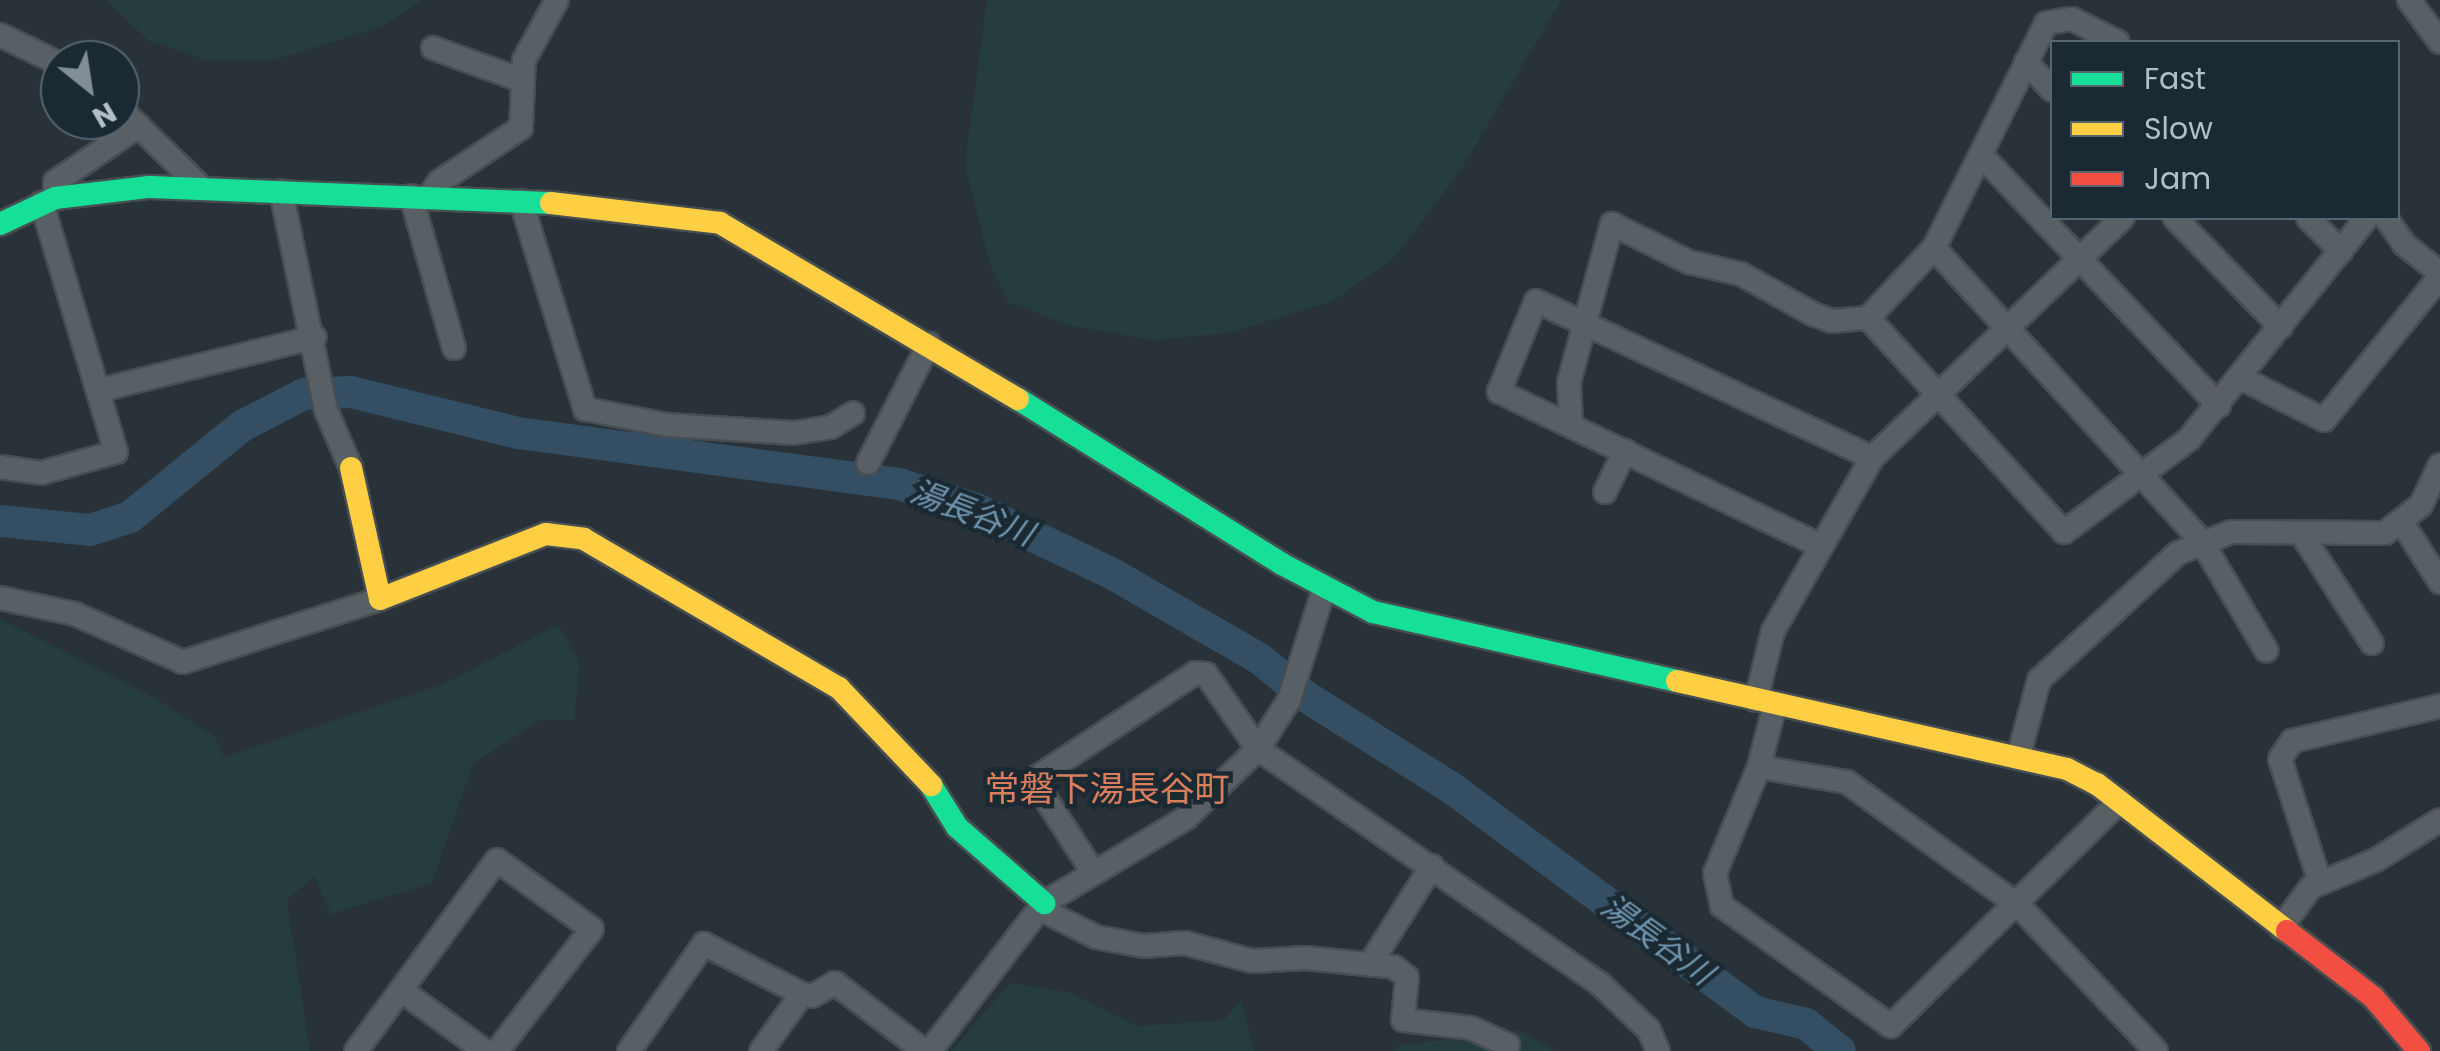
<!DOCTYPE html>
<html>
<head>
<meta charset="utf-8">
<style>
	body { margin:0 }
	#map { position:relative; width:2440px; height:1051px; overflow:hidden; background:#283238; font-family:Poppins,"Noto Sans JP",sans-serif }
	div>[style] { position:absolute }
	.green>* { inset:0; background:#253d3d }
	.river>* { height:32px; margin:-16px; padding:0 16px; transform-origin:16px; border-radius:16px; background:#344f63 }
	.roads { filter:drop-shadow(2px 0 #474e52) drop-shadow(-2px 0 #474e52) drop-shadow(0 2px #474e52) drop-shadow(0 -2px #474e52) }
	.street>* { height:22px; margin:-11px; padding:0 11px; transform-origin:11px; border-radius:11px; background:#596065 }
	.fast>* { height:22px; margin:-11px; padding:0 11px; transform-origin:11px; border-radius:11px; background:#16e098 }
	.slow>* { height:22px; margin:-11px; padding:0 11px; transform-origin:11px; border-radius:11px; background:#ffcf43 }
	.jam>* { height:22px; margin:-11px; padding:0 11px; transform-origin:11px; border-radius:11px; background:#f24e42 }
	span { translate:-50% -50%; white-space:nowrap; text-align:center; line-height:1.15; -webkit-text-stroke:9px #1b2933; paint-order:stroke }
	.water-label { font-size:32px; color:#7096af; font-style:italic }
	.quarter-label { font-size:35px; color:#db7e5c }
	.legend { position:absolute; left:2050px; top:40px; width:350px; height:180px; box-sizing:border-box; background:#1b2933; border:2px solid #57656f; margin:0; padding:12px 18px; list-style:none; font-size:30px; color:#b2bfc9 }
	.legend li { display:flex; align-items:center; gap:20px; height:50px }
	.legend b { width:50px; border:2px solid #57656f }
	.north { position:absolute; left:40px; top:40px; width:100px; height:100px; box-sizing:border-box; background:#1b2933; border:2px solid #57656f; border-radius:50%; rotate:150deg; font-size:28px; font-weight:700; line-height:40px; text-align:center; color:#b2bfc9 }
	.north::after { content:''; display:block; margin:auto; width:35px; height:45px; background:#828e96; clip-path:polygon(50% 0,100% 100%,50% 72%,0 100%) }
</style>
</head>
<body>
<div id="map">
	<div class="green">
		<i style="clip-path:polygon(106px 0,422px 0,381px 27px,274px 60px,204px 60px,148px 40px)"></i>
		<i style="clip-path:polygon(987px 0,1561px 0,1461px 170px,1394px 258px,1333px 301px,1229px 333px,1153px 340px,1067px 325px,1008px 302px,990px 264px,965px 164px)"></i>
		<i style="clip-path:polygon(0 619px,153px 697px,215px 737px,224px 757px,441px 685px,558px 625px,580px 663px,574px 720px,540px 720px,473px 764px,432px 883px,331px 914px,314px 876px,287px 900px,310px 1051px,0 1051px)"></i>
		<i style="clip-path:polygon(1010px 983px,1068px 992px,1138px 1026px,1224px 1020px,1241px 1000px,1254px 1051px,951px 1051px)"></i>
		<i style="clip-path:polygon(1519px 1030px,1555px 1051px,1391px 1051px,1400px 1045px)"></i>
	</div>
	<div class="river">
		<i style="left:0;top:521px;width:90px;rotate:5.7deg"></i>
		<i style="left:90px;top:530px;width:42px;rotate:-18deg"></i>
		<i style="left:130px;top:517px;width:144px;rotate:-39.1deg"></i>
		<i style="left:242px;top:426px;width:70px;rotate:-27.3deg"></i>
		<i style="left:304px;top:394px;width:47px;rotate:-2.4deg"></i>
		<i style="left:351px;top:392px;width:172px;rotate:13.8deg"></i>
		<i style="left:518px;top:433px;width:384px;rotate:7.6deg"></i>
		<i style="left:899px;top:484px;width:81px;rotate:18deg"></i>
		<i style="left:976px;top:509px;width:149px;rotate:25.4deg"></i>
		<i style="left:1111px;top:573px;width:172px;rotate:30deg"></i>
		<i style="left:1260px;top:659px;width:58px;rotate:39.4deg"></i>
		<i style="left:1305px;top:696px;width:171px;rotate:32.1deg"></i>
		<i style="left:1450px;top:787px;width:379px;rotate:36.4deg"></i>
		<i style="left:1755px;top:1012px;width:52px;rotate:13.2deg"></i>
		<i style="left:1806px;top:1024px;width:43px;rotate:38.5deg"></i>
	</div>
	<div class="roads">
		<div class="street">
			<i style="left:2409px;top:0;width:52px;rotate:53.6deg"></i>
			<i style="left:0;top:35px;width:67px;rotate:25.8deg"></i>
			<i style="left:433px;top:48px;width:94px;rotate:20deg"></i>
			<i style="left:2026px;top:62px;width:38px;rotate:47deg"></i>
			<i style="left:120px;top:108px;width:116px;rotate:44.3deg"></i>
			<i style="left:1983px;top:157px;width:343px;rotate:46.5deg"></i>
			<i style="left:281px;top:191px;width:224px;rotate:78.4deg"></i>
			<i style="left:326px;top:410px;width:63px;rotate:66.7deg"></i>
			<i style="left:411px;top:196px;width:158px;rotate:74.2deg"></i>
			<i style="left:429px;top:197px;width:18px;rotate:-56deg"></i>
			<i style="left:439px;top:182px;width:98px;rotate:-33.4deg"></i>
			<i style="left:521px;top:128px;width:68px;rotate:-87.5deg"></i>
			<i style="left:524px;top:60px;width:68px;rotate:-61.2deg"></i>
			<i style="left:55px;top:198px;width:16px;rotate:-90deg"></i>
			<i style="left:55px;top:182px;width:101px;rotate:-33.7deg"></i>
			<i style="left:521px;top:201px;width:218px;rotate:72.9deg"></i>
			<i style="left:585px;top:409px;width:84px;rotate:11deg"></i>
			<i style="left:667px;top:425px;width:127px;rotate:3.6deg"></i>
			<i style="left:794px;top:433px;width:37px;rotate:-9deg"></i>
			<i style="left:831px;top:427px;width:26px;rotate:-32deg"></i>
			<i style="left:2175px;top:218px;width:152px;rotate:45.8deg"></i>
			<i style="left:2308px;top:218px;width:47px;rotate:45deg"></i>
			<i style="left:2386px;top:218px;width:32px;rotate:55deg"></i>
			<i style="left:2404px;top:244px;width:46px;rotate:38.9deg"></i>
			<i style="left:1934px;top:248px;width:398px;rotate:47.6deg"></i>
			<i style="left:2202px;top:542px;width:126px;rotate:59.3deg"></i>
			<i style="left:1868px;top:318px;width:290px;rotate:47.5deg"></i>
			<i style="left:2064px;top:532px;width:156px;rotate:-36.6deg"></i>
			<i style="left:2189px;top:439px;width:284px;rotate:-51.2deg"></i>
			<i style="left:2241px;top:378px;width:93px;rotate:26.8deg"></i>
			<i style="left:2324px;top:420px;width:184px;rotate:-51deg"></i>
			<i style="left:100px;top:390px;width:221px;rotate:-13.8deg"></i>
			<i style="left:1571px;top:425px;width:43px;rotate:-92.7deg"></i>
			<i style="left:1569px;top:382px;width:164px;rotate:-74.8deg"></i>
			<i style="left:1612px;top:224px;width:86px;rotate:26.3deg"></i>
			<i style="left:1689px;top:262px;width:53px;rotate:13deg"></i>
			<i style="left:1741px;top:274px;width:82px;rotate:29.1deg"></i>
			<i style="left:1813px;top:314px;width:20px;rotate:20deg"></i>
			<i style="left:1832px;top:321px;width:36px;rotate:-5deg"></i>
			<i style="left:1868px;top:318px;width:96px;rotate:-46.7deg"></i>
			<i style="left:1934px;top:248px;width:251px;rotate:-63.5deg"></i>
			<i style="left:2046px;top:23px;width:26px;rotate:-9deg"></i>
			<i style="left:2072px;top:19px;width:51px;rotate:26.6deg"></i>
			<i style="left:868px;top:463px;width:134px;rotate:-62.9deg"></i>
			<i style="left:0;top:467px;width:41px;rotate:8.3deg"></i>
			<i style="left:41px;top:473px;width:78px;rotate:-15.6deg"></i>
			<i style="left:116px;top:452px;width:260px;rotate:-106.6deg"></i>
			<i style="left:1605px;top:492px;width:46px;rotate:-64deg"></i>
			<i style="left:2403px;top:524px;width:69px;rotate:57.5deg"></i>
			<i style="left:2301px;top:533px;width:131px;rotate:57.2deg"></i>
			<i style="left:1819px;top:545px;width:355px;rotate:-154.4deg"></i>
			<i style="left:1499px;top:392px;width:98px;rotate:-67.9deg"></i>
			<i style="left:1536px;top:301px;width:371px;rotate:25deg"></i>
			<i style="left:0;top:598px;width:77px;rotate:12deg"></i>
			<i style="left:75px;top:614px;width:118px;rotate:24deg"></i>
			<i style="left:183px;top:662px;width:207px;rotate:-17.7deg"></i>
			<i style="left:1756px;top:700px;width:71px;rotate:-76.2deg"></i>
			<i style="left:1773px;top:631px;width:199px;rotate:-60.2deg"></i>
			<i style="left:1872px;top:458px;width:347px;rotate:-43.8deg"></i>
			<i style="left:1775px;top:704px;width:65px;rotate:104.3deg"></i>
			<i style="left:1759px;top:767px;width:115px;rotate:112.5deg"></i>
			<i style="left:1715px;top:873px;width:34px;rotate:78deg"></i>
			<i style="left:1722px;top:906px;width:207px;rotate:35.4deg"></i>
			<i style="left:1891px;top:1026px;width:321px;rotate:-44.5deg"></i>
			<i style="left:2018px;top:758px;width:81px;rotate:-74.9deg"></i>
			<i style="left:2039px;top:680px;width:188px;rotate:-42.4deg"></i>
			<i style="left:2178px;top:553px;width:57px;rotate:-21.6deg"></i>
			<i style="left:2231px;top:532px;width:154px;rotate:0.4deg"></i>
			<i style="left:2385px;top:533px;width:46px;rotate:-37.9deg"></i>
			<i style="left:2421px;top:505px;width:44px;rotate:-64.6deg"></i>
			<i style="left:1759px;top:767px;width:89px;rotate:9.7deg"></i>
			<i style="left:1847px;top:782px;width:212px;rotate:35.8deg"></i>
			<i style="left:2019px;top:906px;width:199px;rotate:46.6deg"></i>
			<i style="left:1093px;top:872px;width:103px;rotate:-122.8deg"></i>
			<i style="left:1037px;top:785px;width:9px;rotate:-77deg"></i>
			<i style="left:1039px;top:776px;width:187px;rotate:-33.4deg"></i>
			<i style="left:1195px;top:673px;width:11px;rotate:5deg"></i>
			<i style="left:1206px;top:674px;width:91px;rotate:55.3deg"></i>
			<i style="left:1258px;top:749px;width:415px;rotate:34.5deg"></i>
			<i style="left:1600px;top:984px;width:67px;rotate:43.2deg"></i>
			<i style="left:1649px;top:1030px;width:23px;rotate:67deg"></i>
			<i style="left:2320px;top:882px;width:129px;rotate:-108deg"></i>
			<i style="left:2280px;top:759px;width:22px;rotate:-56deg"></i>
			<i style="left:2292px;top:741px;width:152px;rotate:-13.3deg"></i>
			<i style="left:1040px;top:909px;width:63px;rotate:26.6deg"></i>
			<i style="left:1096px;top:937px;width:49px;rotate:10.6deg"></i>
			<i style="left:1144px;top:946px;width:41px;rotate:-4.2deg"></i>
			<i style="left:1185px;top:943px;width:69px;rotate:15deg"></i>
			<i style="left:1252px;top:961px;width:54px;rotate:-3.2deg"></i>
			<i style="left:1306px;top:958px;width:88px;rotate:5.8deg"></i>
			<i style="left:1394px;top:967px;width:16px;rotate:38deg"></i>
			<i style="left:1407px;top:977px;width:43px;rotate:95.3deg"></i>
			<i style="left:1403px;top:1020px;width:68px;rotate:6.7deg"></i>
			<i style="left:1471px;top:1028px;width:41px;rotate:24.7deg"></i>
			<i style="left:2281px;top:928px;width:51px;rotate:-53.8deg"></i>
			<i style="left:2311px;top:887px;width:70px;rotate:-22.6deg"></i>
			<i style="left:2376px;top:860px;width:75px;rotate:-32deg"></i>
			<i style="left:1370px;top:964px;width:116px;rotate:-57.7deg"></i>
			<i style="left:402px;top:991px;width:102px;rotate:35.9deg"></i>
			<i style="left:802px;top:994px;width:10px;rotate:11deg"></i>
			<i style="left:812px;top:996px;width:26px;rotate:-29deg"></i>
			<i style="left:835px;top:983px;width:112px;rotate:37.4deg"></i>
			<i style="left:356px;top:1051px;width:237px;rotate:-53.6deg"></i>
			<i style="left:497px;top:860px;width:117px;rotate:36deg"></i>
			<i style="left:592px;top:929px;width:155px;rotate:127.9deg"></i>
			<i style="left:629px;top:1051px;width:131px;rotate:-55deg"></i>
			<i style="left:704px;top:944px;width:110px;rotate:27deg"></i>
			<i style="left:802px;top:994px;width:70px;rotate:125.7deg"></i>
			<i style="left:930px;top:1051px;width:187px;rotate:-52.4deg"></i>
			<i style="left:1044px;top:903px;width:165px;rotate:-30.9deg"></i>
			<i style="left:1186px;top:818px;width:100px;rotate:-43.8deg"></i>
			<i style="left:1258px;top:749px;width:58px;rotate:-57.7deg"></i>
			<i style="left:1289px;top:700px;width:116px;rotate:-72.5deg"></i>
		</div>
		<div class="fast">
			<i style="left:0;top:224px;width:61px;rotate:-25.3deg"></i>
			<i style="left:55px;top:198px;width:95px;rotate:-6.7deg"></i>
			<i style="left:149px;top:187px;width:402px;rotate:2.3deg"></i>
			<i style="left:1018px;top:399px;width:311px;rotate:32deg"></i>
			<i style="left:1282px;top:564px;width:103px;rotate:27.8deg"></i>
			<i style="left:1373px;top:612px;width:312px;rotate:12.8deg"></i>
			<i style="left:931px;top:785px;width:49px;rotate:58.2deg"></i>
			<i style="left:957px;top:827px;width:116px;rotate:41.1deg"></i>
		</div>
		<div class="slow">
			<i style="left:551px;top:203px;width:170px;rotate:6.7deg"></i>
			<i style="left:720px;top:223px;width:346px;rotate:30.6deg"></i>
			<i style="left:351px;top:468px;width:134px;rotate:77.5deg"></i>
			<i style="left:380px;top:599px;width:178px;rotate:-21.4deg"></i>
			<i style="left:546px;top:534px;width:38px;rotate:7deg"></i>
			<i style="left:584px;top:539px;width:295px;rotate:30.3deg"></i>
			<i style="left:839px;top:688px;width:134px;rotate:46.5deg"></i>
			<i style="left:1677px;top:681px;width:400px;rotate:12.7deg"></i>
			<i style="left:2067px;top:769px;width:34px;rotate:27deg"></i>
			<i style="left:2097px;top:784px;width:240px;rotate:37.7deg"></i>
		</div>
		<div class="jam">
			<i style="left:2287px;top:931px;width:108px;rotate:37.5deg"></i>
			<i style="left:2373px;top:997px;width:71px;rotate:49.6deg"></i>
		</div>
	</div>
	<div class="water-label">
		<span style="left:972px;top:513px;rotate:21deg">湯長谷川</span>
		<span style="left:1657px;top:940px;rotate:36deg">湯長谷川</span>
	</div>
	<div class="quarter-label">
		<span style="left:1107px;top:789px">常磐下湯長谷町</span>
	</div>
	<ul class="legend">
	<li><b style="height:12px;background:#16e098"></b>Fast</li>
	<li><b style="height:12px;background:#ffcf43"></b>Slow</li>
	<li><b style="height:12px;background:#f24e42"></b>Jam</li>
	</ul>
	<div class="north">N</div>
</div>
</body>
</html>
